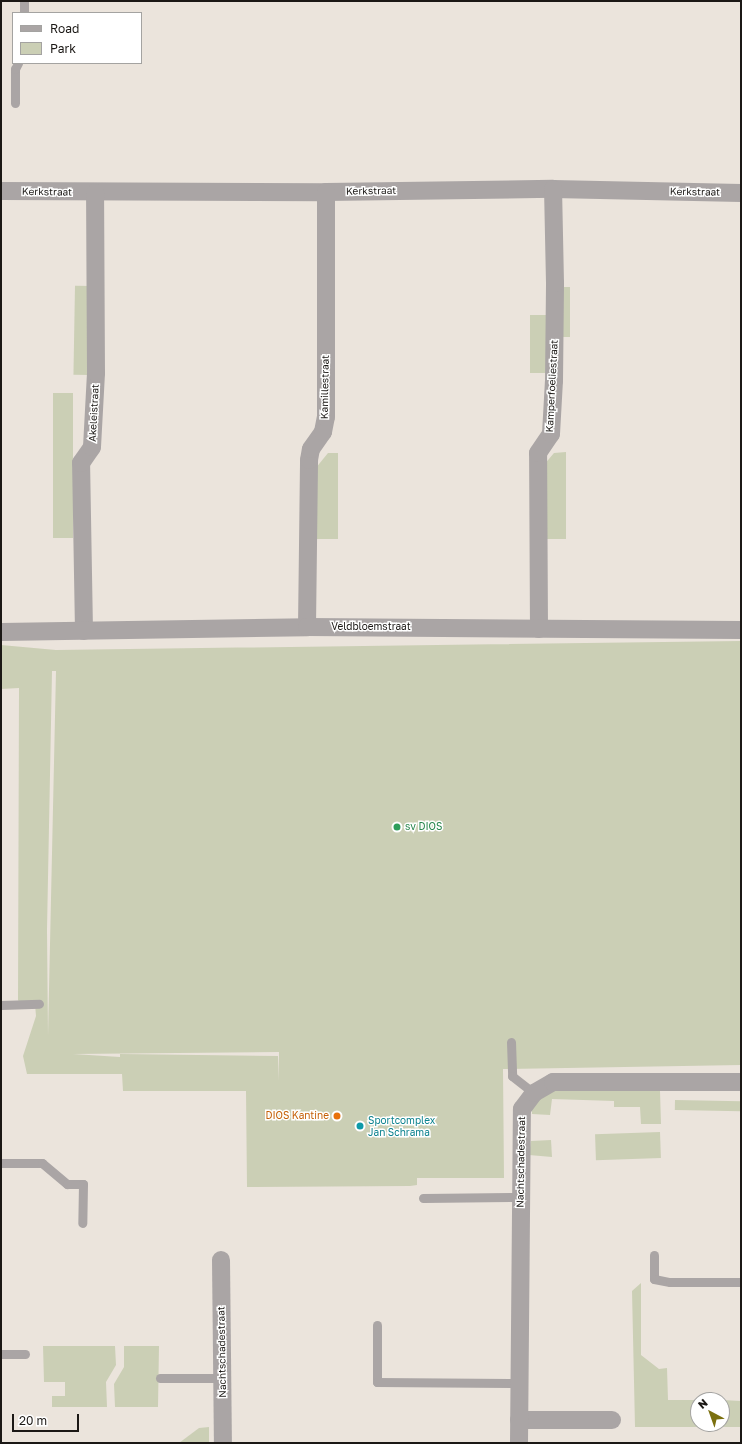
<!DOCTYPE html>
<html>
<head>
<meta charset="utf-8">
<style>
	body { margin:0 }
	#map { position:relative; width:742px; height:1444px; overflow:hidden; background:#ebe4dc; font-family:"Golos Text",sans-serif }
	div>[style] { position:absolute }
	.green>* { inset:0; background:#cbcfb5; transform-origin:0 0 }
	.service>* { height:9px; margin:-4.5px; padding:0 4.5px; transform-origin:4.5px; border-radius:4.5px; background:#aaa5a5 }
	.minor>* { height:18px; margin:-9px; padding:0 9px; transform-origin:9px; border-radius:9px; background:#aaa5a5 }
	.dots>* { width:11px; height:11px; translate:-50% -50%; box-sizing:border-box; border:2px solid #fff; border-radius:50% }
	span { translate:-50% -50%; white-space:nowrap; text-align:center; line-height:1.15; -webkit-text-stroke:3px #fff; paint-order:stroke }
	.street-label { font-size:10px; color:#1b1815 }
	.leisure-label { font-size:10px; color:#27864d }
	.left { translate:0 -50%; text-align:left }
	.food-label { font-size:10px; color:#c56008 }
	.right { translate:-100% -50%; text-align:right }
	.culture-label { font-size:10px; color:#0d838f }
	.frame { position:absolute; inset:0; border:2px solid #1b1815; pointer-events:none }
	.legend { position:absolute; left:12px; top:12px; width:130px; height:52px; box-sizing:border-box; background:#fff; border:1px solid #a4a3a1; margin:0; padding:5px 7px; list-style:none; font-size:12px; color:#1b1815 }
	.legend li { display:flex; align-items:center; gap:8px; height:20px }
	.legend b { width:20px; border:1px solid #a4a3a1 }
	.north { position:absolute; left:690px; top:1392px; width:40px; height:40px; box-sizing:border-box; background:#fff; border:1px solid #a4a3a1; border-radius:50%; rotate:319deg; font-size:11px; font-weight:700; line-height:16px; text-align:center; color:#1b1815 }
	.north::after { content:''; display:block; margin:auto; width:14px; height:18px; background:#7b700f; clip-path:polygon(50% 0,100% 100%,50% 72%,0 100%) }
	.scale { position:absolute; left:12px; top:1414px; width:67px; height:18px; box-sizing:border-box; border:2px solid #1b1815; border-top:0; padding-left:5px; font-size:12px; line-height:14px; white-space:nowrap; color:#1b1815; -webkit-text-stroke:3px #fff; paint-order:stroke }
</style>
</head>
<body>
<div id="map">
	<div class="green">
		<i style="left:92px;top:286px;width:89px;height:17px;rotate:91deg"></i>
		<i style="left:558px;top:287px;width:12px;height:50px"></i>
		<i style="left:548px;top:315px;width:58px;height:18px;rotate:90deg"></i>
		<i style="left:53px;top:393px;width:20px;height:145px"></i>
		<i style="clip-path:polygon(566px 452px,566px 539px,543px 539px,543px 466px,554px 453px)"></i>
		<i style="clip-path:polygon(328px 453px,338px 453px,338px 539px,315px 539px,315px 469px)"></i>
		<i style="clip-path:polygon(evenodd,741px 641px,741px 1065px,503px 1069px,504px 1178px,417px 1178px,417px 1185px,410px 1186px,247px 1187px,246px 1091px,123px 1091px,122px 1074px,27px 1074px,23px 1056px,36px 1016px,35px 1004px,21px 1005px,18px 1000px,19px 688px,1px 689px,1px 645px,56px 650px,741px 641px,52px 671px,56px 671px,48px 1036px,47px 930px,52px 671px,741px 641px,279px 1052px,279px 1081px,278px 1056px,120px 1054px,120px 1057px,73px 1054px,279px 1052px)"></i>
		<i style="clip-path:polygon(553px 1089px,660px 1091px,661px 1124px,641px 1124px,640px 1107px,614px 1107px,614px 1101px,552px 1099px,550px 1115px,532px 1114px,532px 1105px)"></i>
		<i style="left:675px;top:1100px;width:66px;height:10px;rotate:1deg"></i>
		<i style="left:660px;top:1132px;width:26px;height:65px;rotate:88deg"></i>
		<i style="clip-path:polygon(551px 1140px,552px 1157px,529px 1155px,531px 1141px)"></i>
		<i style="clip-path:polygon(641px 1283px,641px 1355px,659px 1369px,667px 1368px,668px 1400px,698px 1400px,698px 1424px,722px 1424px,722px 1400px,741px 1401px,741px 1427px,635px 1427px,632px 1291px)"></i>
		<i style="clip-path:polygon(43px 1346px,115px 1346px,116px 1365px,106px 1382px,107px 1407px,52px 1407px,52px 1396px,65px 1396px,65px 1382px,44px 1382px)"></i>
		<i style="clip-path:polygon(124px 1346px,159px 1346px,158px 1407px,115px 1407px,114px 1384px,124px 1367px)"></i>
		<i style="clip-path:polygon(209px 1427px,209px 1443px,179px 1443px,199px 1428px)"></i>
	</div>
	<div class="service">
		<i style="left:24px;top:1px;width:12px;rotate:90deg"></i>
		<i style="left:15px;top:103px;width:34px;rotate:-90deg"></i>
		<i style="left:15px;top:69px;width:7px;rotate:-63deg"></i>
		<i style="left:1px;top:1005px;width:38px;rotate:-2deg"></i>
		<i style="left:511px;top:1042px;width:34px;rotate:88deg"></i>
		<i style="left:512px;top:1076px;width:28px;rotate:38deg"></i>
		<i style="left:1px;top:1163px;width:41px"></i>
		<i style="left:42px;top:1163px;width:33px;rotate:40deg"></i>
		<i style="left:67px;top:1184px;width:16px"></i>
		<i style="left:83px;top:1184px;width:39px;rotate:91deg"></i>
		<i style="left:423px;top:1198px;width:97px;rotate:-0.6deg"></i>
		<i style="left:654px;top:1255px;width:24px;rotate:90deg"></i>
		<i style="left:654px;top:1279px;width:16px;rotate:11deg"></i>
		<i style="left:670px;top:1282px;width:71px"></i>
		<i style="left:377px;top:1325px;width:57px;rotate:90deg"></i>
		<i style="left:377px;top:1382px;width:142px;rotate:0.4deg"></i>
		<i style="left:1px;top:1354px;width:24px"></i>
		<i style="left:160px;top:1378px;width:63px"></i>
	</div>
	<div class="minor">
		<i style="left:1px;top:191px;width:325px;rotate:0.2deg"></i>
		<i style="left:326px;top:192px;width:227px;rotate:-0.8deg"></i>
		<i style="left:553px;top:189px;width:188px;rotate:1.2deg"></i>
		<i style="left:307px;top:627px;width:167px;rotate:-89.3deg"></i>
		<i style="left:309px;top:460px;width:11px;rotate:-80deg"></i>
		<i style="left:311px;top:449px;width:21px;rotate:-55deg"></i>
		<i style="left:323px;top:432px;width:15px;rotate:-79deg"></i>
		<i style="left:326px;top:417px;width:225px;rotate:-90deg"></i>
		<i style="left:539px;top:629px;width:176px;rotate:-90.3deg"></i>
		<i style="left:538px;top:453px;width:23px;rotate:-56deg"></i>
		<i style="left:551px;top:434px;width:53px;rotate:-86.8deg"></i>
		<i style="left:554px;top:381px;width:98px;rotate:-89.4deg"></i>
		<i style="left:555px;top:283px;width:94px;rotate:-91.2deg"></i>
		<i style="left:84px;top:631px;width:168px;rotate:-91deg"></i>
		<i style="left:81px;top:463px;width:19px;rotate:-55deg"></i>
		<i style="left:92px;top:447px;width:74px;rotate:-86.9deg"></i>
		<i style="left:96px;top:373px;width:180px;rotate:-90.3deg"></i>
		<i style="left:1px;top:632px;width:306px;rotate:-0.9deg"></i>
		<i style="left:307px;top:627px;width:434px;rotate:0.4deg"></i>
		<i style="left:221px;top:1260px;width:183px;rotate:89.4deg"></i>
		<i style="left:519px;top:1420px;width:93px"></i>
		<i style="left:519px;top:1443px;width:334px;rotate:-89.5deg"></i>
		<i style="left:522px;top:1109px;width:20px;rotate:-53deg"></i>
		<i style="left:534px;top:1093px;width:22px;rotate:-30deg"></i>
		<i style="left:553px;top:1082px;width:188px"></i>
	</div>
	<div class="dots">
		<i style="left:397px;top:827px;background:#2e9e5b"></i>
		<i style="left:337px;top:1116px;background:#e8710a"></i>
		<i style="left:360px;top:1126px;background:#0f9aa8"></i>
	</div>
	<div class="street-label">
		<span style="left:371px;top:191px;rotate:-1deg">Kerkstraat</span>
		<span style="left:47px;top:192px;rotate:1deg">Kerkstraat</span>
		<span style="left:695px;top:192px;rotate:1deg">Kerkstraat</span>
		<span style="left:552px;top:386px;rotate:-87deg">Kamperfoeliestraat</span>
		<span style="left:325px;top:387px;rotate:-89deg">Kamillestraat</span>
		<span style="left:94px;top:413px;rotate:-87deg">Akeleistraat</span>
		<span style="left:371px;top:627px">Veldbloemstraat</span>
		<span style="left:521px;top:1162px;rotate:-89deg">Nachtschadestraat</span>
		<span style="left:222px;top:1352px;rotate:-91deg">Nachtschadestraat</span>
	</div>
	<div class="leisure-label">
		<span class="left" style="left:405px;top:827px">sv DIOS</span>
	</div>
	<div class="food-label">
		<span class="right" style="left:329px;top:1116px">DIOS Kantine</span>
	</div>
	<div class="culture-label">
		<span class="left" style="left:368px;top:1126px">Sportcomplex<br>Jan Schrama</span>
	</div>
	<div class="frame"></div>
	<ul class="legend">
	<li><b style="height:5px;background:#aaa5a5"></b>Road</li>
	<li><b style="height:11px;background:#cbcfb5"></b>Park</li>
	</ul>
	<div class="north">N</div>
	<div class="scale">20 m</div>
</div>
</body>
</html>
